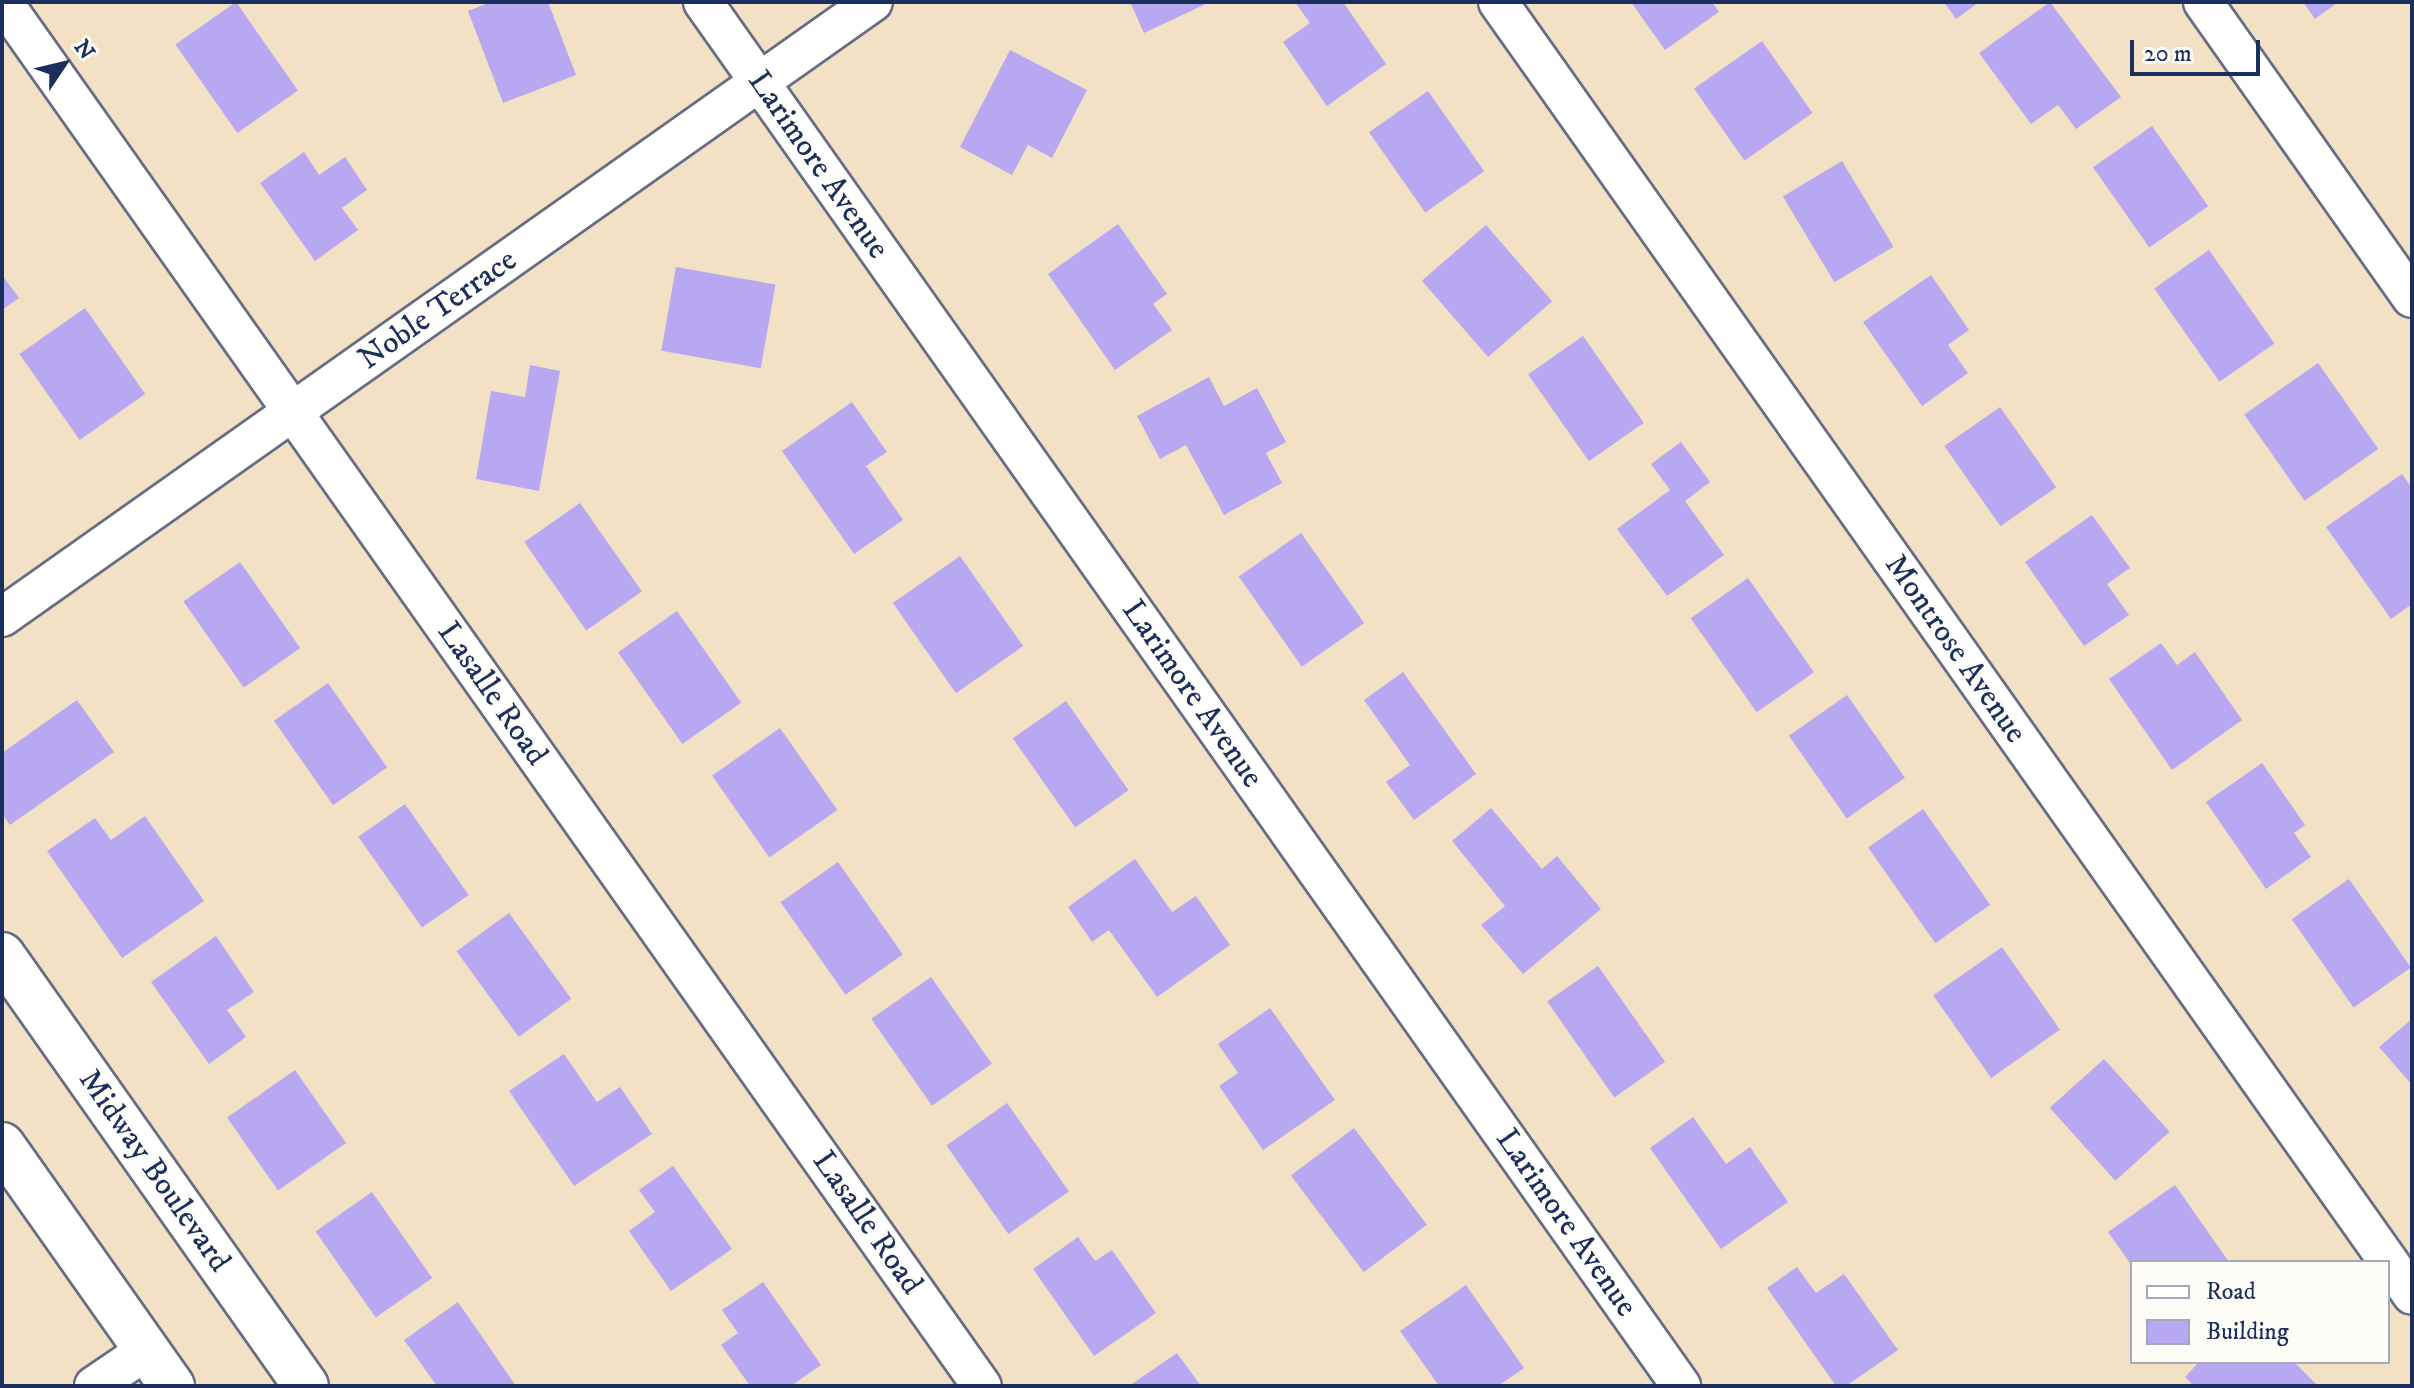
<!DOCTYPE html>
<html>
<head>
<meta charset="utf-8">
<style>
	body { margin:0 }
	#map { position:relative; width:2414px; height:1388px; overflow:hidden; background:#f3e1c5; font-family:"IM FELL DW Pica",serif }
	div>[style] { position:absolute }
	.building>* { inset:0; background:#b8a8f1; transform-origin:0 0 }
	.roads { filter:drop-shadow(2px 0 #676d82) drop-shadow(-2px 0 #676d82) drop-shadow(0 2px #676d82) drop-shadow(0 -2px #676d82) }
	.minor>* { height:38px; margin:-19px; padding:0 19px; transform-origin:19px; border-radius:19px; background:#fff }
	.tertiary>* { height:44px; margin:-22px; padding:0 22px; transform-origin:22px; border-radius:22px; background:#fff }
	span { translate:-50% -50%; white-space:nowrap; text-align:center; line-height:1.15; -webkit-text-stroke:6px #fdfcf7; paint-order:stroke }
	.street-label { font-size:32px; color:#1b2f5e }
	.frame { position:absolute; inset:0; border:4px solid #1b2f5e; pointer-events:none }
	.legend { position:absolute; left:2130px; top:1260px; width:260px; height:104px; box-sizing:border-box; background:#fdfcf7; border:2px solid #a3aaba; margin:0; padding:10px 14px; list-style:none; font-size:24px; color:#1b2f5e }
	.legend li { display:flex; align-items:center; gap:16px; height:40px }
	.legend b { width:40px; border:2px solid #a3aaba }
	.north { position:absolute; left:24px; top:24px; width:80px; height:80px; -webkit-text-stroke:6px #fdfcf7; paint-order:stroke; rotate:55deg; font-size:22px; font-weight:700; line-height:32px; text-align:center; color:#1b2f5e }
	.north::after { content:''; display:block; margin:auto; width:28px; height:36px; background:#1b2f5e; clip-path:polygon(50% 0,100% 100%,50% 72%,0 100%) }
	.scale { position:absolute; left:2130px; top:40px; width:130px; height:36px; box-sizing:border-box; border:4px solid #1b2f5e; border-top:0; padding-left:10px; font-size:24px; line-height:28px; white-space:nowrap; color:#1b2f5e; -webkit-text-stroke:6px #fdfcf7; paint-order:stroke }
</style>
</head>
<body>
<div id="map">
	<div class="building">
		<i style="left:236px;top:2px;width:108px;height:74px;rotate:55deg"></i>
		<i style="clip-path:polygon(491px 2px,548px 2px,576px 75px,503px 103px,468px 11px)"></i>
		<i style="clip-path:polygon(1130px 2px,1210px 2px,1144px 33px)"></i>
		<i style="clip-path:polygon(1295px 2px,1343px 2px,1386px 64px,1327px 106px,1283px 42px,1310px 23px)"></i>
		<i style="clip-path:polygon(1631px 2px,1712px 2px,1719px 12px,1665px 50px)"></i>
		<i style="clip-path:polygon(1944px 2px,1979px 2px,1956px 19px)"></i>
		<i style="clip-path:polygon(2050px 2px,2121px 97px,2076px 129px,2058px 105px,2031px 124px,1979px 53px)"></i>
		<i style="clip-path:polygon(2303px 2px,2338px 2px,2315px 19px)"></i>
		<i style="left:1762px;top:41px;width:88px;height:83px;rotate:55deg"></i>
		<i style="clip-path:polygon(1010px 50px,1087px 90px,1052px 158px,1028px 145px,1012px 175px,960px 147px)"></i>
		<i style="left:1428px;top:91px;width:98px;height:72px;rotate:55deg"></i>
		<i style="left:2152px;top:126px;width:98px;height:72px;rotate:55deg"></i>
		<i style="clip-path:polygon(304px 152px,319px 175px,345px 157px,367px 190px,342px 208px,358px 230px,315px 261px,260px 183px)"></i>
		<i style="left:1842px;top:161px;width:100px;height:69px;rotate:59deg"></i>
		<i style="clip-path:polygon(1118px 224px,1167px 294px,1153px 304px,1172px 330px,1115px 370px,1048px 274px)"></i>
		<i style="left:1486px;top:225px;width:101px;height:85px;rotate:49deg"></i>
		<i style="left:2209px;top:250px;width:114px;height:67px;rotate:55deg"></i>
		<i style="left:676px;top:267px;width:101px;height:85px;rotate:10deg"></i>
		<i style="clip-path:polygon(2px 275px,19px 298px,2px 310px)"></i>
		<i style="clip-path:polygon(1931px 275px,1969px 330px,1948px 345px,1968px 373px,1922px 406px,1863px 322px)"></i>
		<i style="left:85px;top:308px;width:105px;height:80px;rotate:55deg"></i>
		<i style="left:1583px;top:336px;width:106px;height:67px;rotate:55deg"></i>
		<i style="left:2318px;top:363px;width:105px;height:90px;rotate:55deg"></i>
		<i style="clip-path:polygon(530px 365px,560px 371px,539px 491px,476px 479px,491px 391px,525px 397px)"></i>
		<i style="clip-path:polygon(1209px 377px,1224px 406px,1257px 388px,1286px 442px,1266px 453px,1282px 483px,1224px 515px,1186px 445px,1160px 459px,1137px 416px)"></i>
		<i style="clip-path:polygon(852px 402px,887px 452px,866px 466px,903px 520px,854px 554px,782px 451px)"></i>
		<i style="left:2000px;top:407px;width:98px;height:68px;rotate:55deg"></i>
		<i style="clip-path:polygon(1681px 442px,1710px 482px,1685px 501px,1724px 555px,1667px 596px,1617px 529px,1670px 490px,1651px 464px)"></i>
		<i style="clip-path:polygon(2402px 474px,2412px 488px,2412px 604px,2391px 619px,2326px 527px)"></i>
		<i style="left:580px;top:503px;width:108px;height:68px;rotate:55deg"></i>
		<i style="clip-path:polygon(2092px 515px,2130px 568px,2107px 584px,2129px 615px,2084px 646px,2025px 562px)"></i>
		<i style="left:1301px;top:533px;width:110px;height:76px;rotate:55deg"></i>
		<i style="left:960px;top:556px;width:110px;height:82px;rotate:55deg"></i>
		<i style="left:240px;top:562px;width:105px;height:69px;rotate:55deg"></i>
		<i style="left:1748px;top:578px;width:115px;height:70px;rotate:55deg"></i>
		<i style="left:677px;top:611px;width:112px;height:72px;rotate:55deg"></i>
		<i style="clip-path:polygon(2161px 643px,2177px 665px,2195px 652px,2242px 720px,2172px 770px,2109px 679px)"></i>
		<i style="clip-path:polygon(1403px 672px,1476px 774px,1414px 820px,1386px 782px,1410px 765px,1364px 700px)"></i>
		<i style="left:328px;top:683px;width:103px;height:66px;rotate:55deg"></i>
		<i style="left:1847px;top:695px;width:101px;height:71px;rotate:55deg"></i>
		<i style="clip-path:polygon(77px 700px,114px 752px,10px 825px,2px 814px,2px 753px)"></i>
		<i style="left:1066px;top:701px;width:109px;height:65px;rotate:55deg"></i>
		<i style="left:780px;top:728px;width:100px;height:83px;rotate:55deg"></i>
		<i style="clip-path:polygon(2262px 763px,2305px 825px,2294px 833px,2311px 857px,2266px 889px,2206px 802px)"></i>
		<i style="left:405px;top:804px;width:111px;height:57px;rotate:55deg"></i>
		<i style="clip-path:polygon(1491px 808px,1542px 869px,1557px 856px,1601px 909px,1523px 974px,1481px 925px,1505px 906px,1452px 841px)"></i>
		<i style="left:1923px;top:809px;width:117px;height:67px;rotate:55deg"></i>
		<i style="clip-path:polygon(145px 816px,204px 901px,122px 958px,47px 851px,95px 818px,111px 840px)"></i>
		<i style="clip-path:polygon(1135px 859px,1172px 912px,1196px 896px,1230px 945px,1157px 997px,1109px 930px,1092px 942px,1068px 907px)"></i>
		<i style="left:838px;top:862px;width:113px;height:70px;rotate:55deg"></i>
		<i style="left:2349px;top:879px;width:108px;height:70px;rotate:55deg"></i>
		<i style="left:509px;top:913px;width:106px;height:65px;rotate:54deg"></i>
		<i style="clip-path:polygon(216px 936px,254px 992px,227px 1010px,246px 1037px,209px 1064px,151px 982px)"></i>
		<i style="left:2002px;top:947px;width:101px;height:84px;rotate:55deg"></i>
		<i style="left:1598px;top:966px;width:117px;height:62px;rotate:55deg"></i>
		<i style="left:931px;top:977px;width:106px;height:73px;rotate:55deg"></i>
		<i style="clip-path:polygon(1270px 1008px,1335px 1100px,1263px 1150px,1219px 1086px,1238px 1073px,1218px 1044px)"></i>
		<i style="clip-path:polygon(2412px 1019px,2412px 1085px,2379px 1047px)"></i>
		<i style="clip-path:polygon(564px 1054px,597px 1102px,620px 1087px,652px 1134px,574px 1186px,509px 1091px)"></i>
		<i style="left:2104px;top:1059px;width:98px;height:73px;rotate:48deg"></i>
		<i style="left:295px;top:1070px;width:89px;height:83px;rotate:55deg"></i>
		<i style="left:1007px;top:1103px;width:108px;height:74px;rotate:55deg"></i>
		<i style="clip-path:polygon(1693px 1117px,1726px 1164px,1750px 1147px,1788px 1202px,1721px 1249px,1650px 1148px)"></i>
		<i style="left:1354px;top:1128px;width:121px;height:79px;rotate:53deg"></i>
		<i style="clip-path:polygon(673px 1166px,732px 1249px,671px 1291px,629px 1231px,655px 1212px,639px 1190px)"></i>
		<i style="clip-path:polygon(2175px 1185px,2229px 1262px,2132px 1262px,2132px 1266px,2108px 1232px)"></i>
		<i style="left:372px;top:1192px;width:105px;height:69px;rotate:55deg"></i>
		<i style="clip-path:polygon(1078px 1237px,1095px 1261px,1112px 1250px,1156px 1313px,1094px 1356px,1033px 1269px)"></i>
		<i style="clip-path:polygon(1797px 1267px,1816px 1293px,1844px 1274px,1898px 1350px,1846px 1386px,1836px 1386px,1767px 1288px)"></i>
		<i style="clip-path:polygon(763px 1282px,821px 1365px,791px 1386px,750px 1386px,721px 1345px,738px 1333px,722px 1310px)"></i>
		<i style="clip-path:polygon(1466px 1285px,1524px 1368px,1498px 1386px,1439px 1386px,1400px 1331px)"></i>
		<i style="clip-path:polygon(458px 1302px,516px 1386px,437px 1386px,404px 1340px)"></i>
		<i style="clip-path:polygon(1177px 1353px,1201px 1386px,1129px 1386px)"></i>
		<i style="clip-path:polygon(2199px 1362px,2294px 1362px,2318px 1386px,2194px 1386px,2185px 1377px)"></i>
	</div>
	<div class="roads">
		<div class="minor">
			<i style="left:3px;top:2px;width:1695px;rotate:54.73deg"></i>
			<i style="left:703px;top:2px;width:1695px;rotate:54.75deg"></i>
			<i style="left:1498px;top:2px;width:1583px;rotate:54.74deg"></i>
			<i style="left:2203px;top:2px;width:362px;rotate:54.8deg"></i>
			<i style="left:2px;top:617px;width:1066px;rotate:-35.23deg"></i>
			<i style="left:94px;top:1386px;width:64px;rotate:-34.2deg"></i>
		</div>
		<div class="tertiary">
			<i style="left:2px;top:955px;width:527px;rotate:54.8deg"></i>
			<i style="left:2px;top:1145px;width:295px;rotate:54.8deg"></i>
		</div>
	</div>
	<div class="street-label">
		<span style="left:818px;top:165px;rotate:55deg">Larimore Avenue</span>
		<span style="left:438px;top:310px;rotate:-35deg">Noble Terrace</span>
		<span style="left:1955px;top:649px;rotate:55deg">Montrose Avenue</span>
		<span style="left:492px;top:694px;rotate:55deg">Lasalle Road</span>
		<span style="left:1192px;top:694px;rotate:55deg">Larimore Avenue</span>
		<span style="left:154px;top:1171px;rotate:55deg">Midway Boulevard</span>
		<span style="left:867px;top:1223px;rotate:55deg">Lasalle Road</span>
		<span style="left:1566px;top:1223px;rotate:55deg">Larimore Avenue</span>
	</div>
	<div class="frame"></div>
	<ul class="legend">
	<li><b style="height:10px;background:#fff"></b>Road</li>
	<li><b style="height:22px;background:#b8a8f1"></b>Building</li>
	</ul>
	<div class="north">N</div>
	<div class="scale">20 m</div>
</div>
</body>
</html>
